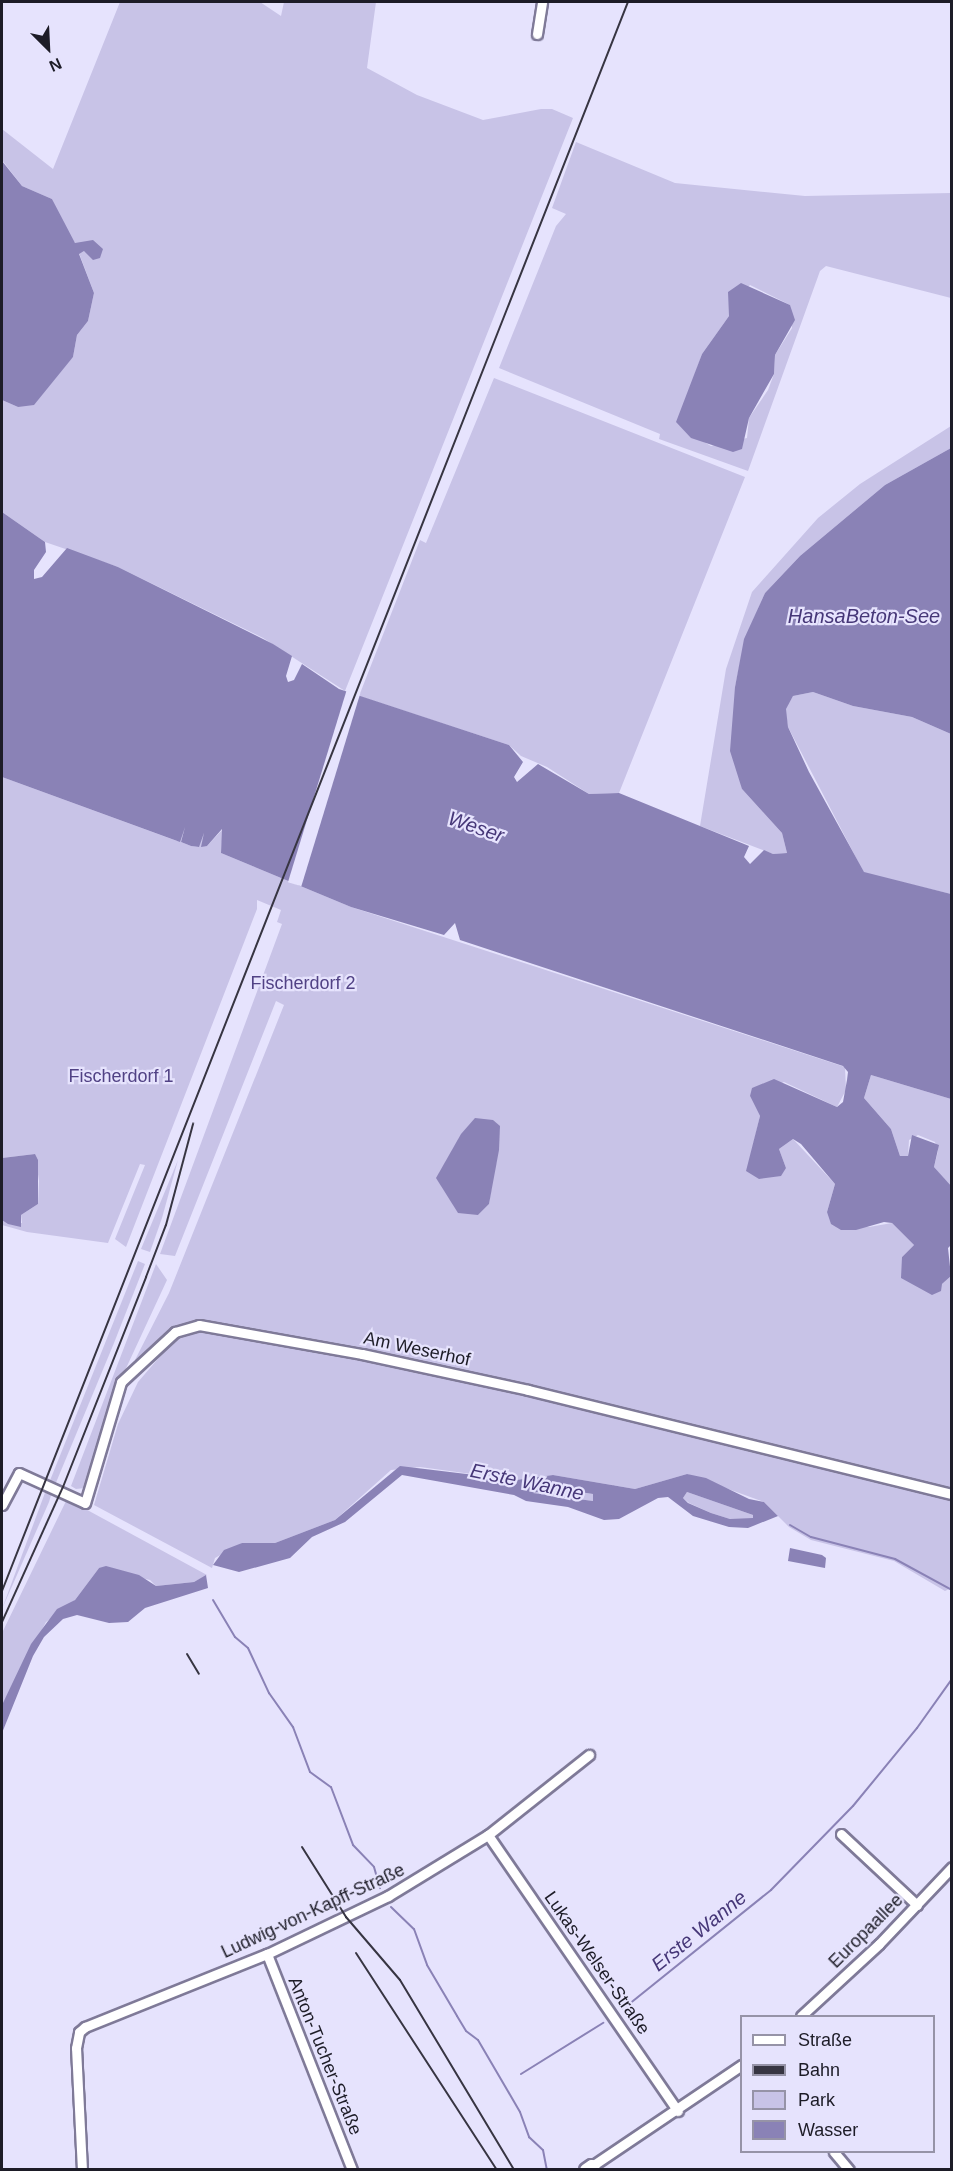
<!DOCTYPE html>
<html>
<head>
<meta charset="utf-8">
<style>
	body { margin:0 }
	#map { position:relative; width:953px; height:2171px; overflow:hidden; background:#e6e3fd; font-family:Helvetica,sans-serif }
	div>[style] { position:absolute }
	.green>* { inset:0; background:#c8c3e7 }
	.water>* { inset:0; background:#8a82b6 }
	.pier>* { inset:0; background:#e6e3fd; transform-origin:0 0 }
	.stream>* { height:2px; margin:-1px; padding:0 1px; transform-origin:1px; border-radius:1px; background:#8a82b6 }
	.roads { filter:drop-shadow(2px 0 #7f7a98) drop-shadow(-2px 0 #7f7a98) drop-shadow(0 2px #7f7a98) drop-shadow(0 -2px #7f7a98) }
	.minor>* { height:9px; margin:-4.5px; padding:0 4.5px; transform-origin:4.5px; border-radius:4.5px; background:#fff }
	.tertiary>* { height:12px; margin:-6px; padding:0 6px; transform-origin:6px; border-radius:6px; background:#fff }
	.rail>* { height:2px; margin:-1px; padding:0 1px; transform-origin:1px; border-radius:1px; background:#373542 }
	span { translate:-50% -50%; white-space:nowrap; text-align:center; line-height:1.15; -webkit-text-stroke:4.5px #e6e3fd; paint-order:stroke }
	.park-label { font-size:18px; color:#514285 }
	.street-label { font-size:18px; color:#1d1c27 }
	.water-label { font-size:20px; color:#463778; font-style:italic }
	.frame { position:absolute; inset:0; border:3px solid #1d1c27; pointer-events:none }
	.legend { position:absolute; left:740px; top:2015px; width:195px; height:138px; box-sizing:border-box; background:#e6e3fd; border:2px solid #9693a7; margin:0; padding:8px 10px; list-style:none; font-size:18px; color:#1d1c27 }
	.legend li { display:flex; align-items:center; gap:12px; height:30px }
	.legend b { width:30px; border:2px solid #9693a7 }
	.north { position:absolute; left:18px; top:18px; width:60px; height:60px; -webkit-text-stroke:4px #e6e3fd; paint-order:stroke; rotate:156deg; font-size:16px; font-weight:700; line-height:24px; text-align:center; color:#1d1c27 }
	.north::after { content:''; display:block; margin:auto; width:21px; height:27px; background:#1d1c27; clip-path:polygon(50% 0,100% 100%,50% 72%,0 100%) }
</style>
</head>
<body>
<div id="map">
	<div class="green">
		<i style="clip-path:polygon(120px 2px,260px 2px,281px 16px,284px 2px,376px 2px,367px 68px,417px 95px,483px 120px,541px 109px,552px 109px,573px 118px,345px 691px,263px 638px,118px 567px,45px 542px,2px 512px,2px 400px,18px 407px,73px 357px,77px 335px,88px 321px,94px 293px,79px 253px,84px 251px,71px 239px,52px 199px,22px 186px,2px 160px,2px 129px,53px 169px)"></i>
		<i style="clip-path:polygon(evenodd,576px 142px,675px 183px,805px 196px,951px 193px,951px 298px,826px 266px,820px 271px,748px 471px,659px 439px,660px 434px,499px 368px,556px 226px,566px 214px,552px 208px,576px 142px,750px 285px,790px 305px,792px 328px,775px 355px,774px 374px,768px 390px,749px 418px,747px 438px,711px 446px,699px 439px,685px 402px,702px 354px,729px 316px,729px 306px,750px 285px)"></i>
		<i style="clip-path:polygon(494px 378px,745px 477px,619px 793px,589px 794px,547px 767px,521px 756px,509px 745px,359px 696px,420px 540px,426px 543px)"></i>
		<i style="clip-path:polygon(951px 426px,951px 448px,885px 485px,800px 556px,765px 593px,745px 639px,735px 687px,742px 789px,782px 833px,787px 853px,773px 854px,700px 826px,726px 669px,752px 592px,818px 518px,860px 484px)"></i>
		<i style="clip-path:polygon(813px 692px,853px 706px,912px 717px,951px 734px,951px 894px,864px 873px,788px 727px,785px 709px,793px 696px)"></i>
		<i style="clip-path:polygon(evenodd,2px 777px,177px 841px,185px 827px,181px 842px,191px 846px,198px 847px,204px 833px,207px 846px,223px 829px,221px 853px,351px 907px,845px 1067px,846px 1090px,837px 1107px,784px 1082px,750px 1096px,760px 1116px,747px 1171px,786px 1168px,779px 1149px,793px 1139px,835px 1184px,827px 1212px,869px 1227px,892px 1223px,914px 1245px,902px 1257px,942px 1284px,951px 1276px,951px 1491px,530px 1388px,191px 1323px,140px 1363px,135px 1360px,169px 1293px,284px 1005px,276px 1001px,175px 1256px,160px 1254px,282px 924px,277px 922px,281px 910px,257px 900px,257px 909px,126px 1247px,115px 1239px,145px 1165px,140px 1164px,108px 1243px,27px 1232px,2px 1225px,2px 1220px,22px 1223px,21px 1215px,38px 1204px,39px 1181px,35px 1154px,2px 1158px,2px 777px,500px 1126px,489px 1204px,478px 1215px,500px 1126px)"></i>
		<i style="clip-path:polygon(871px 1075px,951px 1099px,951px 1187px,934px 1167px,938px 1151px,935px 1142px,918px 1135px,909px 1140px,908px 1156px,900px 1156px,891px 1129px,864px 1098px)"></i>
		<i style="clip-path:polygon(178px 1160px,162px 1218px,150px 1252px,141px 1249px)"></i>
		<i style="clip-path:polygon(138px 1261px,145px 1264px,114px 1343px,55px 1485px,49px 1483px)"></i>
		<i style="clip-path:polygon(156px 1264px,167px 1280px,115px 1392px,85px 1488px,76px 1489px,71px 1486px)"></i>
		<i style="clip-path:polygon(202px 1330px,453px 1378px,951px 1499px,951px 1588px,945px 1591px,894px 1561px,811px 1540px,789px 1527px,764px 1502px,687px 1474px,635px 1489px,553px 1475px,516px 1480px,420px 1467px,391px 1470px,335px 1520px,275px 1543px,242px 1543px,215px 1558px,212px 1568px,94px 1505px,118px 1424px,138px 1382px,175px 1339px)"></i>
		<i style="clip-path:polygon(554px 1488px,593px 1494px,593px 1501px,533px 1493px)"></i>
		<i style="clip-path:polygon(46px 1490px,52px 1492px,49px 1502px,2px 1609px)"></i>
		<i style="clip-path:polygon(687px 1492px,753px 1515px,753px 1519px,730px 1519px,711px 1513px,689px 1503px,683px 1498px)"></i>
		<i style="clip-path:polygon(67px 1499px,207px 1575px,194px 1582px,156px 1586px,150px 1580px,99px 1568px,75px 1600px,46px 1622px,2px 1705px,2px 1633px)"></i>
	</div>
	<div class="water">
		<i style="clip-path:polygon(2px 161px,22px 186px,52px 199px,75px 243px,93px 240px,103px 249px,100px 258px,93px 260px,84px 251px,79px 254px,94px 293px,88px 321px,77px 335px,73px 357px,34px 405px,18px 407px,2px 400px)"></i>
		<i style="clip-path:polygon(741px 283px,790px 305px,795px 320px,775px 355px,774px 374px,749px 418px,742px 449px,733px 452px,691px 438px,676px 422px,702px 354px,729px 316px,728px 292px)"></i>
		<i style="clip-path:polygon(951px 448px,951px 734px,912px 717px,853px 706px,813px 692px,793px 696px,786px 709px,788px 727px,809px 772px,864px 872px,951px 894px,951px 1099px,871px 1075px,864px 1098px,891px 1129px,900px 1156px,908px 1156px,912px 1135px,939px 1145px,934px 1167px,952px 1187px,951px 1245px,948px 1248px,951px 1276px,942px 1284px,941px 1291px,932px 1295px,901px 1278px,902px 1257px,914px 1245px,892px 1223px,884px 1222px,856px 1230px,841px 1230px,831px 1224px,827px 1212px,835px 1184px,801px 1144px,793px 1139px,779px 1149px,786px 1168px,781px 1176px,759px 1179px,746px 1171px,760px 1116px,750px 1096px,752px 1088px,774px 1079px,837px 1107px,843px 1102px,847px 1080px,848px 1072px,843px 1066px,460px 940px,455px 923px,444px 935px,351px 907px,221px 853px,222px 829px,207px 846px,201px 847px,204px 833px,199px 847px,191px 846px,181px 842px,185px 827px,180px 842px,2px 777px,2px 512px,45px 542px,46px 552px,34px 570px,34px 579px,42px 577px,67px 548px,118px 567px,273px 644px,292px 656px,286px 676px,288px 682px,294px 680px,302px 664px,339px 689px,509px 745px,523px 762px,514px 777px,517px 782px,538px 764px,589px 794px,619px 793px,749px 846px,744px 857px,750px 864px,764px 850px,773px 854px,787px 853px,782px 833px,742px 789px,730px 751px,735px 687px,744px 639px,765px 593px,800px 556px,885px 485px)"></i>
		<i style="clip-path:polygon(475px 1118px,493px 1120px,500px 1126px,499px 1150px,489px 1204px,478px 1215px,458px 1213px,436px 1178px,461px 1134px)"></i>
		<i style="clip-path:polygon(35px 1154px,38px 1160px,38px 1204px,21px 1215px,21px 1227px,8px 1224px,2px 1220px,2px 1158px)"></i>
		<i style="clip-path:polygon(evenodd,400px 1466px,516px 1480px,553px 1475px,635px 1489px,687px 1474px,706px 1478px,749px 1499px,764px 1502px,778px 1516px,748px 1528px,729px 1527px,693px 1516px,668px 1497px,658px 1498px,619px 1519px,604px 1520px,568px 1507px,526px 1501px,514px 1495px,402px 1475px,345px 1522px,312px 1537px,290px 1558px,239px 1572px,213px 1565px,224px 1550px,242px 1543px,275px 1543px,335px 1520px,400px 1466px,554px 1488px,593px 1494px,593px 1501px,533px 1493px,554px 1488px,400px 1466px,687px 1492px,753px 1515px,753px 1518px,730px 1519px,711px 1513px,688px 1503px,683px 1498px,687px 1492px)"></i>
		<i style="clip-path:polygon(790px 1548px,822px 1555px,826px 1558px,825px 1568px,788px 1561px)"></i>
		<i style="clip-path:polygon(106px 1566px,139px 1575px,156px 1586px,194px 1582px,206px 1575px,208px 1588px,145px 1608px,128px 1622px,109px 1623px,77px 1615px,63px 1619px,44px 1637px,33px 1656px,2px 1733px,2px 1705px,31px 1644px,57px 1609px,75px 1600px,99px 1568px)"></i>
	</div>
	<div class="pier">
		<i style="left:347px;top:689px;width:14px;height:202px;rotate:17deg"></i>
	</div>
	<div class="stream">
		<i style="left:790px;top:1525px;width:24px;rotate:30deg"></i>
		<i style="left:811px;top:1537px;width:87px;rotate:14.7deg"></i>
		<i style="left:895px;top:1559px;width:65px;rotate:28.5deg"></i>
		<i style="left:213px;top:1600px;width:43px;rotate:59.3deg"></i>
		<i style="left:235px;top:1637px;width:17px;rotate:40deg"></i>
		<i style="left:248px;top:1648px;width:50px;rotate:65deg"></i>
		<i style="left:269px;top:1693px;width:42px;rotate:54.8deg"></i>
		<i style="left:293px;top:1727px;width:48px;rotate:69.3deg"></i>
		<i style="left:310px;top:1772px;width:26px;rotate:36deg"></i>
		<i style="left:331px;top:1787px;width:62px;rotate:69.2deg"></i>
		<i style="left:353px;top:1845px;width:30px;rotate:46deg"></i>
		<i style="left:374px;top:1867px;width:22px;rotate:74deg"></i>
		<i style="left:391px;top:1907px;width:32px;rotate:44deg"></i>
		<i style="left:414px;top:1929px;width:38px;rotate:70deg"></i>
		<i style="left:427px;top:1965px;width:59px;rotate:59.5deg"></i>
		<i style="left:457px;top:2016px;width:17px;rotate:59deg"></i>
		<i style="left:466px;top:2031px;width:15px;rotate:37deg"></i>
		<i style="left:478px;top:2040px;width:83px;rotate:59.7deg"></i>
		<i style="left:520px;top:2112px;width:27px;rotate:70deg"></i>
		<i style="left:529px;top:2137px;width:19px;rotate:43deg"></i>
		<i style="left:543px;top:2150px;width:20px;rotate:79deg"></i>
		<i style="left:623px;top:2009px;width:190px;rotate:-38.8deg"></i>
		<i style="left:771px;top:1890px;width:117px;rotate:-45.7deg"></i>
		<i style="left:853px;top:1806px;width:101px;rotate:-50.6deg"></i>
		<i style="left:917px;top:1728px;width:60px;rotate:-54.5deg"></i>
		<i style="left:521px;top:2074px;width:97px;rotate:-31.9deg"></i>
	</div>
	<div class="roads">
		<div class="minor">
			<i style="left:537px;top:34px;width:32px;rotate:-81deg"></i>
			<i style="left:2px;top:1505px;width:36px;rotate:-62deg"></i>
			<i style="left:19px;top:1473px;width:72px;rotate:24.4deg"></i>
			<i style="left:85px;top:1503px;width:126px;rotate:-73.4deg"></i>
			<i style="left:121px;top:1382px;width:74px;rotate:-42.8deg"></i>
			<i style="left:175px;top:1332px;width:25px;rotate:-16deg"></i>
			<i style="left:199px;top:1325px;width:166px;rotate:10.1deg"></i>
			<i style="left:362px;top:1354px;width:170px;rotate:12.2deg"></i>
			<i style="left:528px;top:1390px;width:437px;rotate:13.8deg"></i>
			<i style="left:841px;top:1834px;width:104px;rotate:43.1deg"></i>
			<i style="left:488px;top:1835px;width:335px;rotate:55.5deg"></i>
			<i style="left:267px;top:1954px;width:232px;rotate:68.5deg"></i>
			<i style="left:801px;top:2016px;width:106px;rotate:-42.7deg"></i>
			<i style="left:879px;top:1944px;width:106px;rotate:-46.5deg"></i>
			<i style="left:834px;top:2152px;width:23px;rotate:50deg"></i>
			<i style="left:592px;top:2166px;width:181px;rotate:-34deg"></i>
			<i style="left:82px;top:2170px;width:122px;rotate:-92.8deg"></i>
			<i style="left:76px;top:2048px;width:16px;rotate:-79deg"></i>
			<i style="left:79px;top:2032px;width:8px;rotate:-40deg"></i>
			<i style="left:85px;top:2027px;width:196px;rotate:-21.9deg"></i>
			<i style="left:267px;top:1954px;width:134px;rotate:-25.6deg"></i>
			<i style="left:388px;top:1896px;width:117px;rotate:-31.4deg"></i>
			<i style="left:488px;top:1835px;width:129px;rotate:-38.4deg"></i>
		</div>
		<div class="tertiary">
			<i style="left:586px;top:2170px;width:7px;rotate:-34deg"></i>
			<i style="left:592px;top:2166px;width:4px;rotate:63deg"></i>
		</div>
	</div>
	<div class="rail">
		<i style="left:2px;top:1591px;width:1708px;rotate:-68.5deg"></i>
		<i style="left:2px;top:1622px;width:148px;rotate:-65.7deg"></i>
		<i style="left:63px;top:1487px;width:226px;rotate:-68.4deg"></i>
		<i style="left:146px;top:1277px;width:56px;rotate:-69deg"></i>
		<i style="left:166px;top:1225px;width:105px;rotate:-75deg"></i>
		<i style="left:187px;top:1654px;width:23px;rotate:59deg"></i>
		<i style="left:302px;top:1847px;width:83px;rotate:57.8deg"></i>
		<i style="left:346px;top:1917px;width:83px;rotate:49.4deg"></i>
		<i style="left:400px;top:1980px;width:222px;rotate:59deg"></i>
		<i style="left:356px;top:1953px;width:259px;rotate:57deg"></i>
	</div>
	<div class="park-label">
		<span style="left:303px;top:983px">Fischerdorf 2</span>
		<span style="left:121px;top:1076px">Fischerdorf 1</span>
	</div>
	<div class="street-label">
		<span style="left:417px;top:1349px;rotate:12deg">Am Weserhof</span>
		<span style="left:313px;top:1911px;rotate:-25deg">Ludwig-von-Kapff-Straße</span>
		<span style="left:866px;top:1931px;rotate:-45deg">Europaallee</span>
		<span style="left:597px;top:1963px;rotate:55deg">Lukas-Welser-Straße</span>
		<span style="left:325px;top:2056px;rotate:68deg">Anton-Tucher-Straße</span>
	</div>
	<div class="water-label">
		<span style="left:864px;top:616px">HansaBeton-See</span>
		<span style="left:476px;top:827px;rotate:19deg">Weser</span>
		<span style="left:527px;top:1482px;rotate:12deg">Erste Wanne</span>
		<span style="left:699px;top:1931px;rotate:-39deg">Erste Wanne</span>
	</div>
	<div class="frame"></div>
	<ul class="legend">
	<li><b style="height:8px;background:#fff"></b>Straße</li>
	<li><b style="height:8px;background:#373542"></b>Bahn</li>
	<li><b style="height:16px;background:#c8c3e7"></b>Park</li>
	<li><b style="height:16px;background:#8a82b6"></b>Wasser</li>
	</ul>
	<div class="north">N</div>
</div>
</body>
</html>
